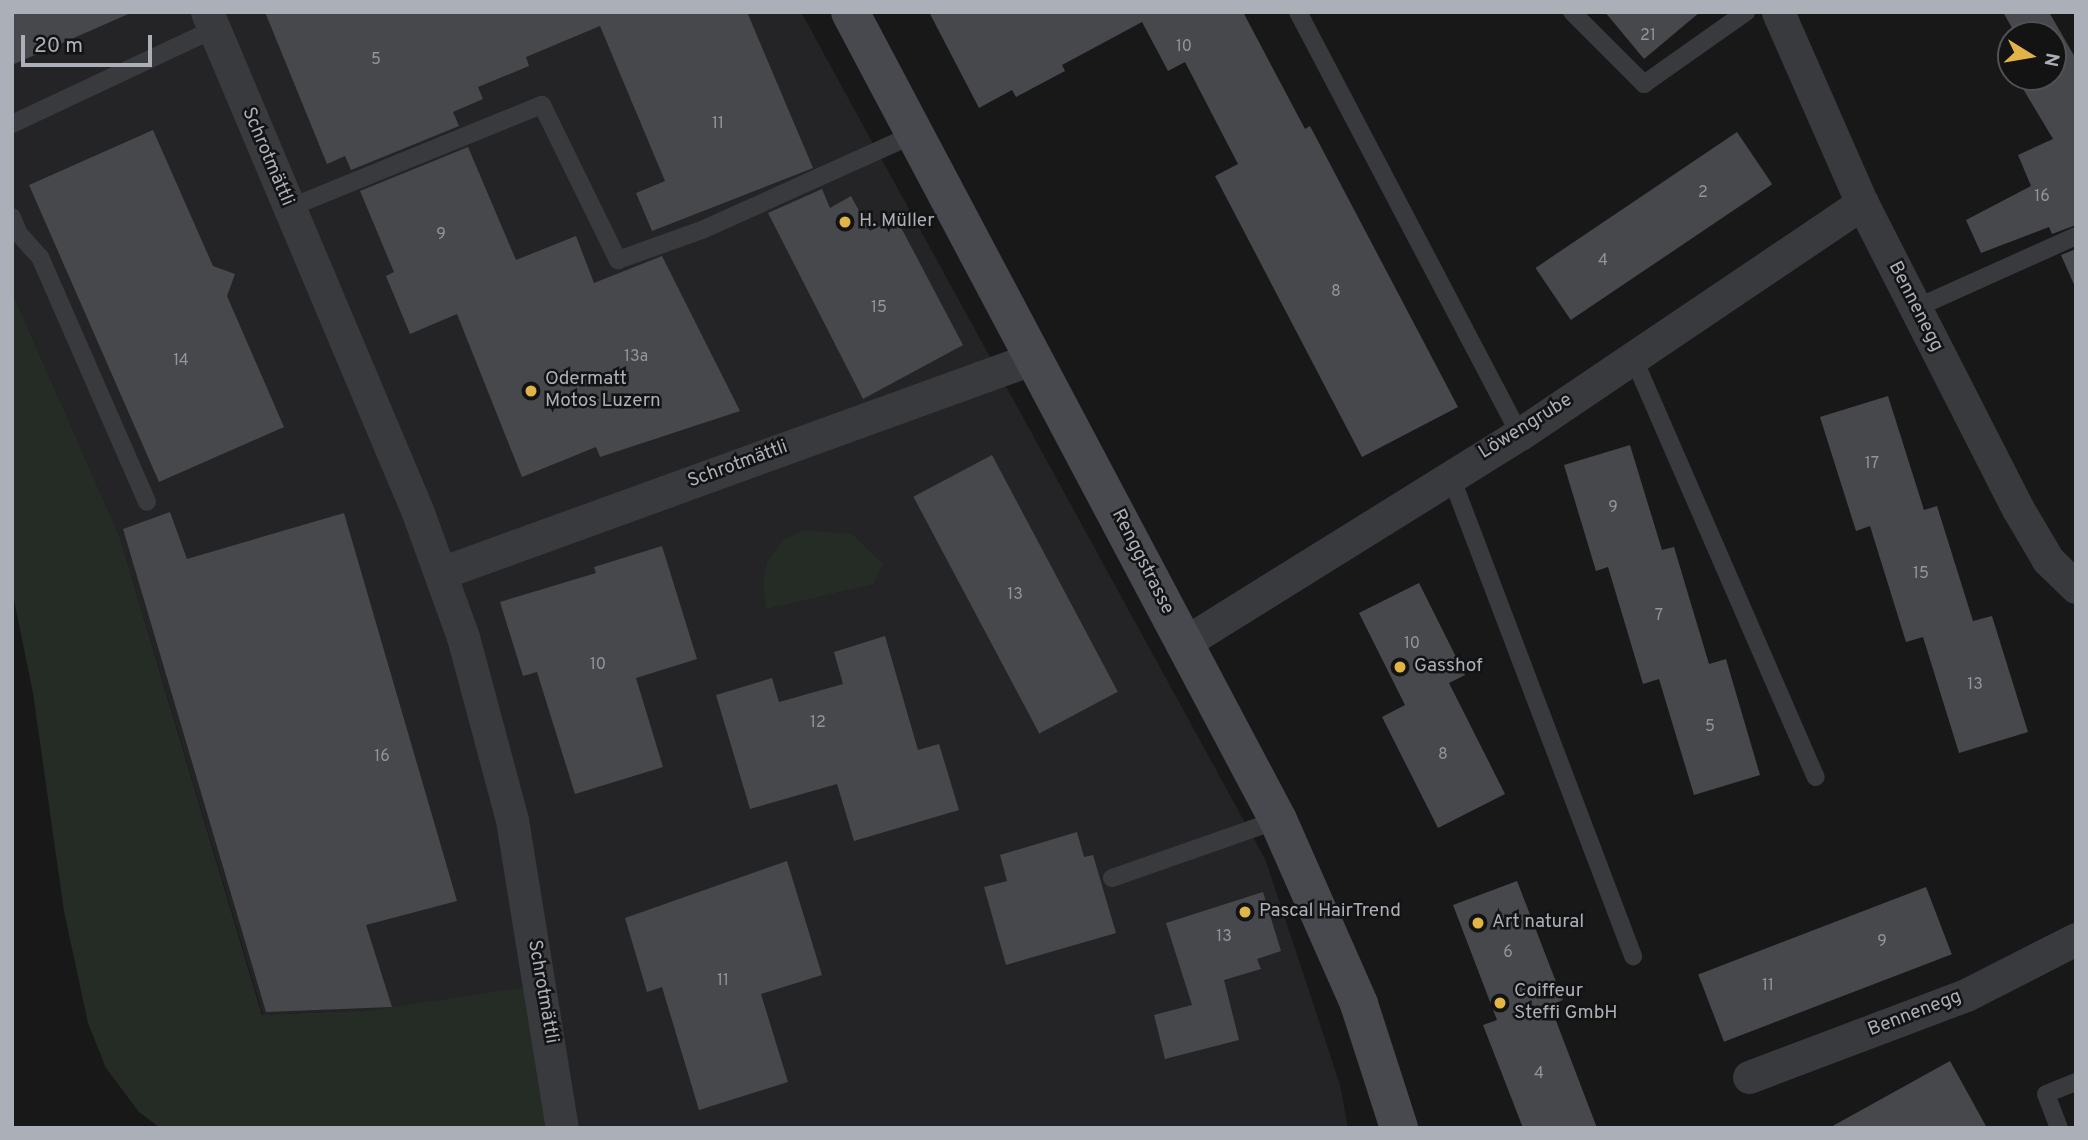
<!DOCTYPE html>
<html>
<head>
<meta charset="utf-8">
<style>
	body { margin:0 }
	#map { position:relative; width:2088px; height:1140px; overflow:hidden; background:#181819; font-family:Overpass,sans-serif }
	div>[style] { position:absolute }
	.built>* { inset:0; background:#242426 }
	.green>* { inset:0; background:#242c25 }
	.building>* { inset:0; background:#47484c; transform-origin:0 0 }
	.service>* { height:18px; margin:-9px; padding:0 9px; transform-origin:9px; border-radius:9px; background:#393a3e }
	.minor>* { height:33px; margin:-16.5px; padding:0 16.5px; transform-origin:16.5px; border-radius:16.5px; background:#393a3e }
	.secondary>* { height:38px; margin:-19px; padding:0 19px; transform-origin:19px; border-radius:19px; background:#47494e }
	.dots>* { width:19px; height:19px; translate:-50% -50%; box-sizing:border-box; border:4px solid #131314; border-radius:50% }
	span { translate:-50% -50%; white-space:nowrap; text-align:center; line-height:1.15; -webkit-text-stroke:5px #131314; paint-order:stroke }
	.number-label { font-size:16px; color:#92959d }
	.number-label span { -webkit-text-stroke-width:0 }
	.street-label { font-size:19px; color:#abafb8 }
	.poi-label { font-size:19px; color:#abafb8 }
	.left { translate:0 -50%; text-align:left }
	.frame { position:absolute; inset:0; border:14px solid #abafb8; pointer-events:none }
	.north { position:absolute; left:1997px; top:21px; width:70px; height:70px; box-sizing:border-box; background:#131314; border:2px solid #505156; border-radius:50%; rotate:101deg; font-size:19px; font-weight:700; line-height:28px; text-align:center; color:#abafb8 }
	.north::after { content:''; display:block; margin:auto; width:24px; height:32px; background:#e2b448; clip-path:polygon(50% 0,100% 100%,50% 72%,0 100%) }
	.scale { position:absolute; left:21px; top:35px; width:131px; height:32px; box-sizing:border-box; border:4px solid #abafb8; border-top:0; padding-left:9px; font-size:21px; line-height:24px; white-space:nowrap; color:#abafb8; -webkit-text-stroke:5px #131314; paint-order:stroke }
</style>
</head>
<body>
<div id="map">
	<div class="built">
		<i style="clip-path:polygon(12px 12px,801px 12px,1266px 861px,1340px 1085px,1348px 1128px,549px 1128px,374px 1010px,263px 1015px,119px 535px,12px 292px)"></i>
	</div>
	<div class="green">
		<i style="clip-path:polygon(12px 292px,119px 535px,262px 1015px,374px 1010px,527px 987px,549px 1128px,160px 1128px,139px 1112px,106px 1068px,88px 1023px,64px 911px,33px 693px,12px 590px)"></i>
		<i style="clip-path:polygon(804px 530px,852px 534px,883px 564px,873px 584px,766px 609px,763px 583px,767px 562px,782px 541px)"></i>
	</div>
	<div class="building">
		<i style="clip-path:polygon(12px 12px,133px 12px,12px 65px)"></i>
		<i style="clip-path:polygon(265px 12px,747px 12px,813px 168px,652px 231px,636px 193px,665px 181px,600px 26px,526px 57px,529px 66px,478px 87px,483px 99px,453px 112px,459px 126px,351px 170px,345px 156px,327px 164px)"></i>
		<i style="clip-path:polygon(929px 12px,1243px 12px,1305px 129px,1310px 126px,1458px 407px,1362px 457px,1215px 176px,1238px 164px,1185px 62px,1168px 71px,1142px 22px,1062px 65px,1065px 71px,1016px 97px,1012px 90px,979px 108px)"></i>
		<i style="clip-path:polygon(1605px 12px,1700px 12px,1644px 59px)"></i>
		<i style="clip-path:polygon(2003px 12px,2049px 12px,2076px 59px,2076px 225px,2052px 234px,2049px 227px,1981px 253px,1966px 220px,2031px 186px,2018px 155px,2053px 139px,2016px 77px,2053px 77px,2053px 35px,2016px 35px)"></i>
		<i style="clip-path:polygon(153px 130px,213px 266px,235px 274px,227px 296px,284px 427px,159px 482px,29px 185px)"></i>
		<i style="left:1737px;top:132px;width:63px;height:243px;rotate:56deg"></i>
		<i style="clip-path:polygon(468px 147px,516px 260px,576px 236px,594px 283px,662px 256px,740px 411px,600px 457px,596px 447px,522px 477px,457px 314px,410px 334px,386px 276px,394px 272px,360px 191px)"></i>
		<i style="clip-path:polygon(822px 189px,830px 208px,851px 196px,870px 231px,896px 218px,963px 345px,863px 399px,768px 213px)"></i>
		<i style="clip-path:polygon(2076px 249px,2076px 289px,2061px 255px)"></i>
		<i style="clip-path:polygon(1888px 396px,1924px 510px,1937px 506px,1973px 621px,1992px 616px,2028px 732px,1959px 753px,1923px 637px,1906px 642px,1870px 526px,1856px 531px,1820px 417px)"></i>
		<i style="clip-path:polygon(1630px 445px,1662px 550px,1674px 547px,1709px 664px,1726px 659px,1760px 775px,1694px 795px,1659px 679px,1643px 684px,1608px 567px,1596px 571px,1564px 465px)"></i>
		<i style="left:992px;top:455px;width:268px;height:89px;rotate:62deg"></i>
		<i style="clip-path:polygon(170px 512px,187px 559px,344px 513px,457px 901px,366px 925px,392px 1007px,266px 1012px,123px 529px)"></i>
		<i style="clip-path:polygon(662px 546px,697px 659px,636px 678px,663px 767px,575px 794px,537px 672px,523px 676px,500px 602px,596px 573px,594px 567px)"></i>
		<i style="clip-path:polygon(1419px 583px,1465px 675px,1449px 683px,1505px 794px,1438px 828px,1382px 717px,1405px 705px,1359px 613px)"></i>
		<i style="clip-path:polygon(885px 636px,918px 750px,939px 744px,959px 810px,854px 841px,837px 784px,750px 809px,716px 695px,772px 678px,779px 702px,843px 684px,834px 652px)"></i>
		<i style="clip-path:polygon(1077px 832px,1084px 857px,1093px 855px,1116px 933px,1006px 965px,984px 887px,1007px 881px,1000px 855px)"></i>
		<i style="clip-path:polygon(787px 861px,822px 975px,761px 994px,788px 1082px,699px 1110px,662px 987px,647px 992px,625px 918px)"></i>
		<i style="clip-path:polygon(1517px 881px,1563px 1000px,1550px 1005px,1597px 1128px,1523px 1128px,1483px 1025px,1497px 1020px,1453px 905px)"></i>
		<i style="left:1926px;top:887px;width:72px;height:244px;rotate:69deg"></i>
		<i style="clip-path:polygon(1263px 892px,1281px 951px,1257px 959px,1261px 969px,1224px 980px,1239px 1040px,1165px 1059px,1154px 1015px,1192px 1005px,1166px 923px)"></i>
		<i style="clip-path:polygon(1950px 1061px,1987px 1128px,1829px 1128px)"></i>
	</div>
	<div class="service">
		<i style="left:1298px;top:12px;width:477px;rotate:62.3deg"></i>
		<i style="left:1572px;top:12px;width:102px;rotate:45deg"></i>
		<i style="left:1644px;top:84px;width:125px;rotate:-35.2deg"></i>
		<i style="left:12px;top:124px;width:223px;rotate:-25.2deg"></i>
		<i style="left:289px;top:208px;width:273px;rotate:-22.2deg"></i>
		<i style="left:542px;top:105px;width:173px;rotate:63.9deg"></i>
		<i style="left:618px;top:260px;width:89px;rotate:-19.7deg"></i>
		<i style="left:702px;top:230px;width:234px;rotate:-24.3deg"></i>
		<i style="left:12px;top:217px;width:18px;rotate:68deg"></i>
		<i style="left:19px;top:234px;width:31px;rotate:48deg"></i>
		<i style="left:40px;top:257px;width:267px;rotate:66.4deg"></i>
		<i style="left:1916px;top:308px;width:175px;rotate:-24.2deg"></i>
		<i style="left:1633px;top:357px;width:458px;rotate:66.5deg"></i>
		<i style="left:1450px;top:474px;width:516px;rotate:69.21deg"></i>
		<i style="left:1112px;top:878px;width:176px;rotate:-19.3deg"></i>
		<i style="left:2059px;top:1128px;width:36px;rotate:-111deg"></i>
		<i style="left:2046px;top:1094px;width:32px;rotate:-22deg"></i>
	</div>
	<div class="minor">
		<i style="left:207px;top:12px;width:540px;rotate:67.14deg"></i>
		<i style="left:417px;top:510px;width:135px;rotate:70.1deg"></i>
		<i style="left:463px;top:637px;width:189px;rotate:75deg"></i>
		<i style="left:512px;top:820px;width:312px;rotate:80.8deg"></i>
		<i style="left:1778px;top:12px;width:209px;rotate:66.3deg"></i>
		<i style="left:1862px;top:203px;width:343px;rotate:63deg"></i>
		<i style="left:2018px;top:509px;width:59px;rotate:59.5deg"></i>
		<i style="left:2048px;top:560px;width:39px;rotate:44deg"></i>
		<i style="left:441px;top:573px;width:631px;rotate:-19.93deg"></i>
		<i style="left:1184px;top:643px;width:396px;rotate:-31.9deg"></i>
		<i style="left:1520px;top:434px;width:413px;rotate:-34deg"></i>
		<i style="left:1749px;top:1077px;width:232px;rotate:-20.7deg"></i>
		<i style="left:1966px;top:995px;width:123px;rotate:-27deg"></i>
	</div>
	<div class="secondary">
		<i style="left:850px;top:12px;width:914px;rotate:62.09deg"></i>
		<i style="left:1278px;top:820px;width:201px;rotate:66.2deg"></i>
		<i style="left:1359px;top:1004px;width:130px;rotate:72.1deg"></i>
	</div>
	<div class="dots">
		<i style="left:845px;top:222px;background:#e2b448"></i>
		<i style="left:531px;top:391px;background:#e2b448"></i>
		<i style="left:1400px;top:667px;background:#e2b448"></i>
		<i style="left:1245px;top:912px;background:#e2b448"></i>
		<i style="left:1478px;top:923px;background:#e2b448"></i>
		<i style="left:1500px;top:1003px;background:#e2b448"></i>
	</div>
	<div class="number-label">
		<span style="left:1648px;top:36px">21</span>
		<span style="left:1184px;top:47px">10</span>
		<span style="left:376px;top:60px">5</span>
		<span style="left:718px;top:124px">11</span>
		<span style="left:1703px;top:193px">2</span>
		<span style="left:2042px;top:197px">16</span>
		<span style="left:441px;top:235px">9</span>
		<span style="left:1603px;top:261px">4</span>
		<span style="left:1336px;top:292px">8</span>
		<span style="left:879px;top:308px">15</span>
		<span style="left:636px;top:357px">13a</span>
		<span style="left:181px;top:361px">14</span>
		<span style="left:1872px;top:464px">17</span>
		<span style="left:1613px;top:508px">9</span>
		<span style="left:1921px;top:574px">15</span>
		<span style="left:1015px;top:595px">13</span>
		<span style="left:1659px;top:616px">7</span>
		<span style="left:1412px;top:644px">10</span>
		<span style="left:598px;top:665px">10</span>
		<span style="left:1975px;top:685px">13</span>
		<span style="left:818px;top:723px">12</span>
		<span style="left:1710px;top:727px">5</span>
		<span style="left:1443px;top:755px">8</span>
		<span style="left:382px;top:757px">16</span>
		<span style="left:1224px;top:937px">13</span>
		<span style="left:1882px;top:942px">9</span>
		<span style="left:1508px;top:953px">6</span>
		<span style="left:723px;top:981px">11</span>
		<span style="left:1768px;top:986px">11</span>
		<span style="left:1539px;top:1074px">4</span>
	</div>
	<div class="street-label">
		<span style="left:267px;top:157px;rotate:67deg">Schrotmättli</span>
		<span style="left:1915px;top:307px;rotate:63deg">Bennenegg</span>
		<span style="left:1526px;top:427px;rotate:-32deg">Löwengrube</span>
		<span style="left:738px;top:465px;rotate:-20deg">Schrotmättli</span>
		<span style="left:1142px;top:562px;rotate:63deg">Renggstrasse</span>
		<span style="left:542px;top:992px;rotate:80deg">Schrotmättli</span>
		<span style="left:1915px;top:1014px;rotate:-21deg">Bennenegg</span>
	</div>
	<div class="poi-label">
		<span class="left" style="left:859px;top:222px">H. Müller</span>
		<span class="left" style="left:545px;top:391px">Odermatt<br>Motos Luzern</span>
		<span class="left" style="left:1414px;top:667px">Gasshof</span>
		<span class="left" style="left:1259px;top:912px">Pascal HairTrend</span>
		<span class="left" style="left:1492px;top:923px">Art natural</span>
		<span class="left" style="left:1514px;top:1003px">Coiffeur<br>Steffi GmbH</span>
	</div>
	<div class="frame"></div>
	<div class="north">N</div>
	<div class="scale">20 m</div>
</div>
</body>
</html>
